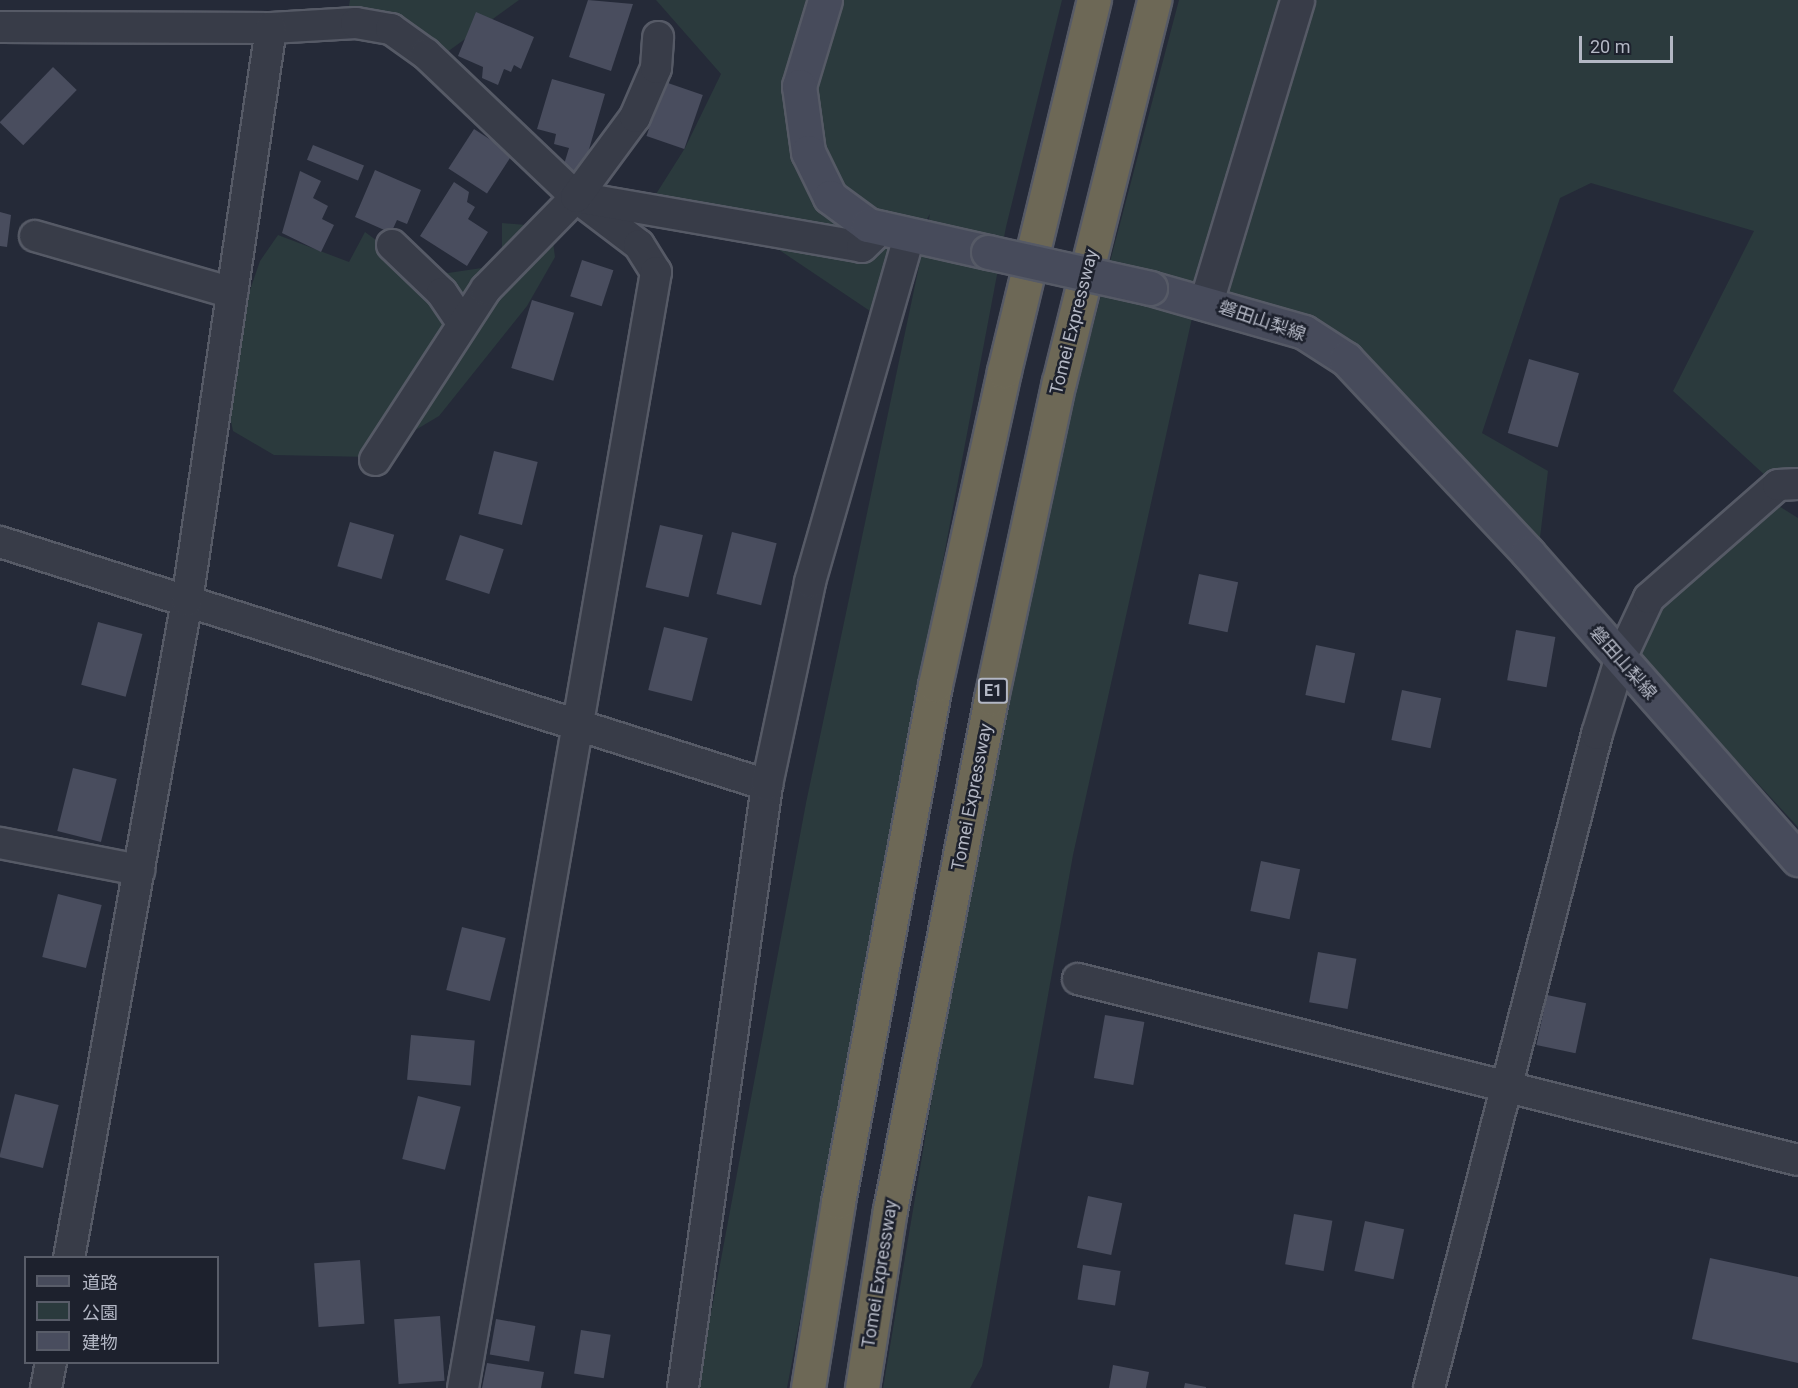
<!DOCTYPE html>
<html>
<head>
<meta charset="utf-8">
<style>
	body { margin:0 }
	#map { position:relative; width:1798px; height:1388px; overflow:hidden; background:#252a38; font-family:Roboto,"Noto Sans JP",sans-serif }
	div>[style] { position:absolute }
	.green>* { inset:0; background:#2b3a3d }
	.building>* { inset:0; background:#494d5e; transform-origin:0 0 }
	.roads { filter:drop-shadow(2px 0 #565a66) drop-shadow(-2px 0 #565a66) drop-shadow(0 2px #565a66) drop-shadow(0 -2px #565a66) }
	.minor>* { height:30px; margin:-15px; padding:0 15px; transform-origin:15px; border-radius:15px; background:#383c48 }
	.tertiary>* { height:33px; margin:-16.5px; padding:0 16.5px; transform-origin:16.5px; border-radius:16.5px; background:#383c48 }
	.secondary>* { height:33px; margin:-16.5px; padding:0 16.5px; transform-origin:16.5px; border-radius:16.5px; background:#474b5b }
	.motorway>* { height:33px; margin:-16.5px; padding:0 16.5px; transform-origin:16.5px; border-radius:16.5px; background:#6d6856 }
	.bridges { filter:drop-shadow(2px 0 #565a66) drop-shadow(-2px 0 #565a66) drop-shadow(0 2px #565a66) drop-shadow(0 -2px #565a66) }
	.secondary-bridge>* { height:33px; margin:-16.5px; padding:0 16.5px; transform-origin:16.5px; border-radius:16.5px; background:#474b5b }
	span { translate:-50% -50%; white-space:nowrap; text-align:center; line-height:1.15; -webkit-text-stroke:5px #1d212d; paint-order:stroke }
	.shield-label span { padding:2px 4px; background:#1d212d; border:2px solid; border-radius:4px; -webkit-text-stroke-width:0 }
	.shield-label { font-size:16px; color:#b3b7c4; font-weight:700 }
	.street-label { font-size:18px; color:#b3b7c4 }
	.legend { position:absolute; left:24px; top:1256px; width:195px; height:108px; box-sizing:border-box; background:#1d212d; border:2px solid #595d69; margin:0; padding:8px 10px; list-style:none; font-size:18px; color:#b3b7c4 }
	.legend li { display:flex; align-items:center; gap:12px; height:30px }
	.legend b { width:30px; border:2px solid #595d69 }
	.scale { position:absolute; left:1579px; top:36px; width:94px; height:27px; box-sizing:border-box; border:3px solid #b3b7c4; border-top:0; padding-left:8px; font-size:18px; line-height:21px; white-space:nowrap; color:#b3b7c4; -webkit-text-stroke:4px #1d212d; paint-order:stroke }
</style>
</head>
<body>
<div id="map">
	<div class="green">
		<i style="clip-path:polygon(350px 0,519px 0,443px 55px,346px 23px)"></i>
		<i style="clip-path:polygon(656px 0,1062px 0,1006px 227px,787px 1388px,697px 1388px,806px 803px,930px 214px,870px 311px,748px 229px,646px 210px,685px 148px,721px 74px)"></i>
		<i style="clip-path:polygon(1179px 0,1798px 0,1798px 479px,1768px 478px,1673px 391px,1754px 231px,1591px 183px,1560px 198px,1482px 433px,1548px 471px,1539px 546px,1351px 364px,1200px 282px,1073px 855px,982px 1366px,970px 1388px,883px 1388px,961px 925px,1064px 436px)"></i>
		<i style="clip-path:polygon(502px 223px,551px 227px,555px 257px,527px 306px,439px 416px,370px 457px,274px 455px,233px 431px,221px 374px,260px 261px,278px 235px,349px 262px,365px 232px,406px 262px,448px 273px,502px 265px)"></i>
		<i style="clip-path:polygon(1774px 503px,1798px 518px,1798px 827px,1635px 651px,1655px 593px)"></i>
	</div>
	<div class="building">
		<i style="clip-path:polygon(588px 0,633px 4px,611px 71px,569px 57px)"></i>
		<i style="clip-path:polygon(476px 12px,534px 37px,521px 69px,514px 65px,511px 72px,504px 69px,498px 85px,482px 78px,483px 67px,458px 56px)"></i>
		<i style="left:53px;top:67px;width:33px;height:77px;rotate:44deg"></i>
		<i style="clip-path:polygon(552px 79px,605px 94px,581px 177px,562px 171px,569px 148px,554px 144px,556px 134px,537px 129px)"></i>
		<i style="left:665px;top:82px;width:40px;height:57px;rotate:19deg"></i>
		<i style="left:474px;top:129px;width:46px;height:47px;rotate:33deg"></i>
		<i style="left:313px;top:145px;width:55px;height:16px;rotate:22deg"></i>
		<i style="clip-path:polygon(375px 170px,421px 190px,407px 224px,397px 220px,391px 233px,355px 217px)"></i>
		<i style="clip-path:polygon(300px 171px,321px 181px,313px 198px,328px 206px,322px 219px,334px 225px,321px 252px,282px 233px)"></i>
		<i style="clip-path:polygon(454px 182px,469px 192px,467px 202px,475px 207px,468px 219px,488px 232px,467px 266px,420px 236px)"></i>
		<i style="clip-path:polygon(0 212px,11px 215px,7px 247px,0 246px)"></i>
		<i style="left:582px;top:260px;width:33px;height:38px;rotate:18deg"></i>
		<i style="left:532px;top:300px;width:44px;height:71px;rotate:17deg"></i>
		<i style="left:1529px;top:359px;width:52px;height:77px;rotate:16deg"></i>
		<i style="left:494px;top:451px;width:45px;height:65px;rotate:14deg"></i>
		<i style="left:350px;top:522px;width:46px;height:46px;rotate:16deg"></i>
		<i style="left:660px;top:525px;width:44px;height:64px;rotate:13deg"></i>
		<i style="left:732px;top:532px;width:46px;height:64px;rotate:14deg"></i>
		<i style="left:460px;top:535px;width:46px;height:47px;rotate:18deg"></i>
		<i style="left:1199px;top:574px;width:40px;height:51px;rotate:12deg"></i>
		<i style="left:98px;top:622px;width:46px;height:65px;rotate:15deg"></i>
		<i style="left:664px;top:627px;width:45px;height:65px;rotate:14deg"></i>
		<i style="left:1516px;top:630px;width:40px;height:51px;rotate:10deg"></i>
		<i style="left:1316px;top:645px;width:40px;height:51px;rotate:12deg"></i>
		<i style="left:1402px;top:690px;width:40px;height:51px;rotate:12deg"></i>
		<i style="left:73px;top:768px;width:45px;height:65px;rotate:14deg"></i>
		<i style="left:1261px;top:861px;width:40px;height:51px;rotate:12deg"></i>
		<i style="left:58px;top:894px;width:45px;height:65px;rotate:14deg"></i>
		<i style="left:462px;top:927px;width:45px;height:65px;rotate:14deg"></i>
		<i style="left:1318px;top:952px;width:39px;height:51px;rotate:10deg"></i>
		<i style="left:1547px;top:995px;width:40px;height:51px;rotate:12deg"></i>
		<i style="left:1105px;top:1015px;width:40px;height:64px;rotate:10deg"></i>
		<i style="left:411px;top:1035px;width:64px;height:45px;rotate:5deg"></i>
		<i style="left:15px;top:1094px;width:45px;height:65px;rotate:14deg"></i>
		<i style="left:418px;top:1096px;width:44px;height:65px;rotate:14deg"></i>
		<i style="left:1088px;top:1196px;width:35px;height:53px;rotate:12deg"></i>
		<i style="left:1294px;top:1214px;width:39px;height:51px;rotate:10deg"></i>
		<i style="left:1365px;top:1221px;width:40px;height:51px;rotate:12deg"></i>
		<i style="clip-path:polygon(1710px 1258px,1798px 1277px,1798px 1363px,1692px 1339px)"></i>
		<i style="left:360px;top:1260px;width:64px;height:46px;rotate:86deg"></i>
		<i style="left:1083px;top:1265px;width:38px;height:35px;rotate:9deg"></i>
		<i style="left:440px;top:1316px;width:65px;height:46px;rotate:86deg"></i>
		<i style="left:496px;top:1319px;width:40px;height:36px;rotate:10deg"></i>
		<i style="left:581px;top:1330px;width:30px;height:44px;rotate:9deg"></i>
		<i style="clip-path:polygon(487px 1363px,544px 1372px,541px 1388px,482px 1388px)"></i>
		<i style="clip-path:polygon(1113px 1365px,1149px 1372px,1146px 1388px,1109px 1388px)"></i>
		<i style="clip-path:polygon(1185px 1383px,1206px 1387px,1206px 1388px,1184px 1388px)"></i>
	</div>
	<div class="roads">
		<div class="minor">
			<i style="left:0;top:27px;width:271px;rotate:0.2deg"></i>
			<i style="left:271px;top:28px;width:85px;rotate:-3.4deg"></i>
			<i style="left:356px;top:23px;width:36px;rotate:10deg"></i>
			<i style="left:391px;top:29px;width:43px;rotate:35.5deg"></i>
			<i style="left:426px;top:54px;width:207px;rotate:43.6deg"></i>
			<i style="left:576px;top:197px;width:79px;rotate:37.3deg"></i>
			<i style="left:639px;top:245px;width:32px;rotate:58deg"></i>
			<i style="left:656px;top:272px;width:1133px;rotate:99.81deg"></i>
			<i style="left:582px;top:198px;width:284px;rotate:9.9deg"></i>
			<i style="left:862px;top:247px;width:28px;rotate:-44deg"></i>
			<i style="left:35px;top:236px;width:205px;rotate:16.1deg"></i>
			<i style="left:392px;top:245px;width:69px;rotate:43.8deg"></i>
			<i style="left:442px;top:293px;width:36px;rotate:56deg"></i>
			<i style="left:375px;top:460px;width:204px;rotate:-57deg"></i>
			<i style="left:486px;top:289px;width:129px;rotate:-45.6deg"></i>
			<i style="left:576px;top:197px;width:99px;rotate:-53.6deg"></i>
			<i style="left:635px;top:117px;width:53px;rotate:-66.8deg"></i>
			<i style="left:656px;top:68px;width:31px;rotate:-86deg"></i>
			<i style="left:0;top:542px;width:805px;rotate:17.58deg"></i>
			<i style="left:0;top:843px;width:142px;rotate:11deg"></i>
			<i style="left:1078px;top:979px;width:742px;rotate:14.11deg"></i>
			<i style="left:69px;top:1258px;width:668px;rotate:-79.82deg"></i>
			<i style="left:187px;top:601px;width:579px;rotate:-81.66deg"></i>
			<i style="left:46px;top:1388px;width:26px;rotate:-79deg"></i>
			<i style="left:683px;top:1388px;width:609px;rotate:-82.07deg"></i>
			<i style="left:767px;top:785px;width:208px;rotate:-78deg"></i>
			<i style="left:810px;top:582px;width:362px;rotate:-74deg"></i>
			<i style="left:1429px;top:1388px;width:675px;rotate:-75.59deg"></i>
			<i style="left:1597px;top:734px;width:77px;rotate:-72.7deg"></i>
			<i style="left:1620px;top:660px;width:68px;rotate:-64.9deg"></i>
			<i style="left:1649px;top:598px;width:171px;rotate:-41.2deg"></i>
			<i style="left:1778px;top:485px;width:20px;rotate:-3deg"></i>
		</div>
		<div class="tertiary">
			<i style="left:1206px;top:302px;width:315px;rotate:-73.2deg"></i>
		</div>
		<div class="secondary">
			<i style="left:825px;top:0;width:90px;rotate:106.8deg"></i>
			<i style="left:799px;top:86px;width:67px;rotate:82.2deg"></i>
			<i style="left:808px;top:152px;width:50px;rotate:63.9deg"></i>
			<i style="left:830px;top:197px;width:47px;rotate:36.4deg"></i>
			<i style="left:868px;top:225px;width:123px;rotate:12.7deg"></i>
			<i style="left:1150px;top:288px;width:160px;rotate:15.9deg"></i>
			<i style="left:1304px;top:332px;width:50px;rotate:32.7deg"></i>
			<i style="left:1346px;top:359px;width:266px;rotate:46.8deg"></i>
			<i style="left:1528px;top:553px;width:408px;rotate:48.6deg"></i>
		</div>
		<div class="motorway">
			<i style="left:808px;top:1388px;width:188px;rotate:-80.8deg"></i>
			<i style="left:838px;top:1202px;width:526px;rotate:-79.37deg"></i>
			<i style="left:935px;top:685px;width:321px;rotate:-77.6deg"></i>
			<i style="left:1004px;top:371px;width:382px;rotate:-76.4deg"></i>
			<i style="left:862px;top:1388px;width:180px;rotate:-81.1deg"></i>
			<i style="left:890px;top:1210px;width:522px;rotate:-78.84deg"></i>
			<i style="left:991px;top:698px;width:323px;rotate:-77.9deg"></i>
			<i style="left:1059px;top:382px;width:394px;rotate:-76deg"></i>
		</div>
	</div>
	<div class="bridges">
		<div class="secondary-bridge">
			<i style="left:988px;top:252px;width:166px;rotate:12.5deg"></i>
		</div>
	</div>
	<div class="shield-label">
		<span style="left:993px;top:691px">E1</span>
	</div>
	<div class="street-label">
		<span style="left:1262px;top:321px;rotate:19deg">磐田山梨線</span>
		<span style="left:1074px;top:322px;rotate:-76deg">Tomei Expressway</span>
		<span style="left:1623px;top:663px;rotate:49deg">磐田山梨線</span>
		<span style="left:972px;top:797px;rotate:-79deg">Tomei Expressway</span>
		<span style="left:880px;top:1274px;rotate:-81deg">Tomei Expressway</span>
	</div>
	<ul class="legend">
	<li><b style="height:8px;background:#474b5b"></b>道路</li>
	<li><b style="height:16px;background:#2b3a3d"></b>公園</li>
	<li><b style="height:16px;background:#494d5e"></b>建物</li>
	</ul>
	<div class="scale">20 m</div>
</div>
</body>
</html>
